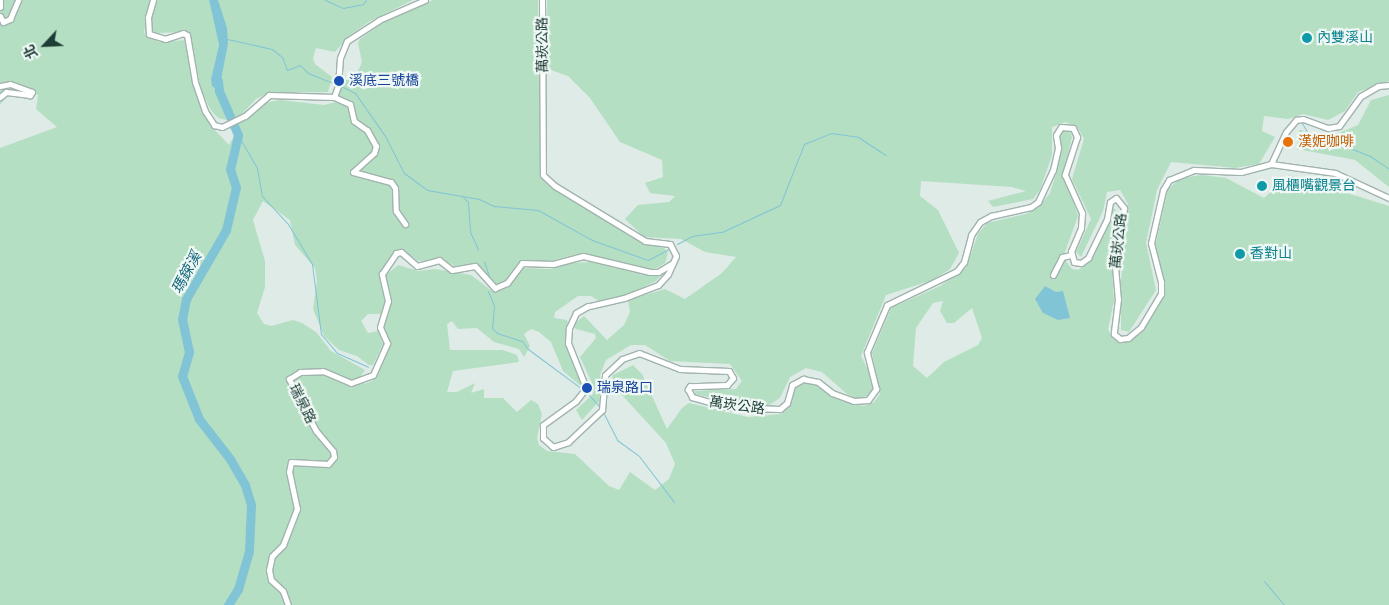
<!DOCTYPE html>
<html>
<head>
<meta charset="utf-8">
<style>
	body { margin:0 }
	#map { position:relative; width:1389px; height:605px; overflow:hidden; background:#deebe6; font-family:Karla,"Noto Sans TC",sans-serif }
	div>[style] { position:absolute }
	.green>* { inset:0; background:#b5dfc3 }
	.water>* { inset:0; background:#81c4d6 }
	.stream>* { height:1px; margin:-0.5px; padding:0 0.5px; transform-origin:0.5px; border-radius:0.5px; background:#81c4d6 }
	.river>* { height:9px; margin:-4.5px; padding:0 4.5px; transform-origin:4.5px; border-radius:4.5px; background:#81c4d6 }
	.roads { filter:drop-shadow(1px 0 #a1b3ae) drop-shadow(-1px 0 #a1b3ae) drop-shadow(0 1px #a1b3ae) drop-shadow(0 -1px #a1b3ae) }
	.minor>* { height:5px; margin:-2.5px; padding:0 2.5px; transform-origin:2.5px; border-radius:2.5px; background:#fff }
	.dots>* { width:14px; height:14px; translate:-50% -50%; box-sizing:border-box; border:2px solid #eff8f4; border-radius:50% }
	span { translate:-50% -50%; white-space:nowrap; text-align:center; line-height:1.15; -webkit-text-stroke:4.5px #eff8f4; paint-order:stroke }
	.culture-label { font-size:14px; color:#0d838f }
	.left { translate:0 -50%; text-align:left }
	.street-label { font-size:14px; color:#1e3d36 }
	.transit-label { font-size:14px; color:#164399 }
	.food-label { font-size:14px; color:#c56008 }
	.water-label { font-size:15px; color:#14667d; font-style:italic }
	.north { position:absolute; left:20px; top:20px; width:50px; height:50px; -webkit-text-stroke:4px #eff8f4; paint-order:stroke; rotate:245deg; font-size:14px; font-weight:700; line-height:20px; text-align:center; color:#1e3d36 }
	.north::after { content:''; display:block; margin:auto; width:18px; height:22px; background:#1e3d36; clip-path:polygon(50% 0,100% 100%,50% 72%,0 100%) }
</style>
</head>
<body>
<div id="map">
	<div class="green">
		<i style="clip-path:polygon(evenodd,0 0,150px 0,144px 32px,147px 37px,159px 42px,187px 40px,190px 73px,202px 111px,210px 125px,229px 145px,234px 136px,232px 127px,249px 118px,265px 103px,280px 100px,324px 105px,336px 102px,342px 82px,356px 76px,362px 62px,358px 43px,360px 39px,384px 22px,433px 0,538px 0,540px 174px,547px 184px,628px 235px,647px 244px,664px 248px,668px 253px,665px 263px,653px 270px,578px 254px,550px 261px,518px 263px,505px 281px,495px 286px,475px 264px,459px 268px,443px 260px,418px 261px,403px 250px,396px 250px,380px 274px,385px 305px,381px 314px,368px 314px,361px 321px,368px 333px,378px 331px,383px 344px,373px 365px,369px 365px,357px 356px,339px 350px,324px 336px,313px 309px,317px 281px,315px 268px,295px 245px,290px 220px,263px 201px,253px 220px,265px 261px,265px 287px,257px 313px,264px 324px,271px 326px,293px 320px,302px 323px,316px 332px,331px 351px,365px 370px,361px 376px,364px 384px,372px 381px,378px 373px,389px 344px,384px 324px,389px 304px,385px 276px,398px 265px,418px 271px,435px 269px,471px 275px,492px 291px,505px 286px,524px 268px,550px 269px,570px 263px,593px 262px,643px 275px,662px 274px,656px 281px,623px 297px,600px 302px,591px 296px,578px 296px,555px 312px,554px 318px,567px 320px,568px 323px,565px 334px,567px 349px,585px 385px,582px 387px,563px 371px,551px 342px,539px 332px,531px 329px,524px 334px,530px 346px,524px 357px,519px 349px,494px 342px,477px 328px,458px 329px,452px 321px,447px 324px,450px 350px,503px 350px,517px 355px,519px 362px,453px 371px,447px 392px,457px 392px,475px 383px,471px 393px,484px 389px,484px 398px,503px 398px,517px 412px,531px 400px,538px 404px,542px 414px,537px 438px,539px 445px,547px 451px,575px 454px,609px 486px,619px 490px,630px 472px,655px 490px,669px 479px,675px 464px,666px 443px,611px 383px,613px 375px,633px 365px,642px 374px,667px 429px,682px 408px,689px 403px,748px 417px,782px 414px,792px 401px,793px 389px,802px 383px,811px 383px,842px 401px,864px 406px,874px 402px,880px 394px,872px 353px,891px 308px,940px 286px,966px 268px,978px 234px,987px 223px,1026px 214px,1039px 207px,1050px 193px,1057px 171px,1059px 133px,1062px 130px,1070px 131px,1072px 137px,1064px 173px,1078px 216px,1065px 252px,1064px 259px,1072px 269px,1078px 270px,1087px 264px,1107px 226px,1111px 206px,1116px 210px,1119px 219px,1112px 264px,1114px 301px,1108px 329px,1112px 338px,1119px 342px,1139px 332px,1162px 299px,1165px 288px,1154px 251px,1168px 189px,1181px 178px,1202px 175px,1226px 178px,1264px 198px,1289px 175px,1389px 206px,1389px 605px,0 605px,0 148px,57px 127px,36px 109px,38px 95px,28px 88px,15px 87px,0 105px,0 0,943px 301px,940px 311px,947px 323px,954px 323px,972px 308px,982px 338px,978px 345px,944px 362px,927px 378px,913px 366px,916px 328px,933px 303px,943px 301px)"></i>
		<i style="clip-path:polygon(156px 0,209px 0,219px 45px,211px 79px,219px 91px,228px 44px,218px 0,413px 0,370px 21px,349px 36px,335px 52px,316px 48px,313px 58px,315px 64px,332px 77px,328px 92px,268px 93px,256px 99px,239px 117px,227px 120px,218px 118px,210px 109px,201px 89px,189px 32px,153px 33px,151px 17px)"></i>
		<i style="clip-path:polygon(547px 0,1389px 0,1389px 81px,1358px 92px,1345px 111px,1328px 120px,1303px 114px,1288px 119px,1264px 116px,1262px 131px,1275px 137px,1259px 164px,1235px 168px,1171px 162px,1157px 190px,1146px 243px,1156px 290px,1129px 332px,1121px 330px,1121px 281px,1128px 204px,1120px 190px,1107px 192px,1103px 211px,1081px 257px,1076px 252px,1091px 219px,1072px 179px,1084px 139px,1078px 128px,1066px 122px,1052px 127px,1052px 155px,1040px 190px,1033px 199px,993px 207px,988px 201px,1026px 191px,1012px 187px,921px 181px,920px 196px,938px 210px,959px 253px,950px 269px,933px 280px,886px 295px,861px 356px,876px 386px,873px 394px,858px 399px,847px 394px,822px 372px,806px 368px,790px 377px,780px 398px,769px 405px,744px 405px,695px 394px,695px 391px,736px 389px,742px 381px,730px 364px,670px 361px,645px 345px,631px 345px,606px 360px,600px 375px,602px 398px,582px 420px,576px 410px,593px 394px,592px 383px,580px 357px,596px 338px,595px 334px,576px 329px,573px 325px,584px 316px,607px 340px,624px 325px,630px 312px,628px 300px,665px 289px,685px 299px,722px 273px,736px 257px,705px 252px,681px 239px,644px 237px,625px 219px,638px 205px,669px 202px,675px 196px,650px 193px,645px 183px,663px 177px,662px 160px,620px 142px,590px 98px,568px 76px,548px 69px)"></i>
		<i style="clip-path:polygon(1389px 95px,1389px 187px,1355px 160px,1297px 149px,1299px 130px,1332px 136px,1358px 125px,1371px 100px)"></i>
	</div>
	<div class="water">
		<i style="clip-path:polygon(209px 0,218px 0,227px 28px,228px 44px,219px 91px,212px 86px,211px 79px,219px 45px)"></i>
		<i style="clip-path:polygon(1045px 286px,1056px 292px,1063px 291px,1070px 318px,1058px 320px,1043px 313px,1035px 299px)"></i>
	</div>
	<div class="stream">
		<i style="left:325px;top:0;width:20px;rotate:24deg"></i>
		<i style="left:343px;top:8px;width:20px;rotate:-11deg"></i>
		<i style="left:363px;top:4px;width:5px;rotate:-53deg"></i>
		<i style="left:227px;top:39px;width:46px;rotate:12.5deg"></i>
		<i style="left:272px;top:49px;width:13px;rotate:39deg"></i>
		<i style="left:282px;top:57px;width:14px;rotate:69deg"></i>
		<i style="left:287px;top:70px;width:14px;rotate:-21deg"></i>
		<i style="left:300px;top:65px;width:11px;rotate:45deg"></i>
		<i style="left:308px;top:73px;width:29px;rotate:22deg"></i>
		<i style="left:339px;top:85px;width:18px;rotate:27deg"></i>
		<i style="left:355px;top:93px;width:52px;rotate:55.1deg"></i>
		<i style="left:385px;top:136px;width:42px;rotate:62.8deg"></i>
		<i style="left:404px;top:173px;width:29px;rotate:36deg"></i>
		<i style="left:427px;top:190px;width:53px;rotate:9.8deg"></i>
		<i style="left:479px;top:199px;width:17px;rotate:25deg"></i>
		<i style="left:494px;top:206px;width:44px;rotate:5.2deg"></i>
		<i style="left:538px;top:210px;width:62px;rotate:29.1deg"></i>
		<i style="left:592px;top:240px;width:59px;rotate:19.7deg"></i>
		<i style="left:648px;top:260px;width:24px;rotate:-28deg"></i>
		<i style="left:1302px;top:123px;width:22px;rotate:60deg"></i>
		<i style="left:1313px;top:142px;width:37px;rotate:9deg"></i>
		<i style="left:1350px;top:148px;width:22px;rotate:22deg"></i>
		<i style="left:1370px;top:156px;width:23px;rotate:34deg"></i>
		<i style="left:238px;top:135px;width:38px;rotate:60deg"></i>
		<i style="left:257px;top:168px;width:28px;rotate:80deg"></i>
		<i style="left:262px;top:196px;width:38px;rotate:47deg"></i>
		<i style="left:288px;top:224px;width:47px;rotate:59deg"></i>
		<i style="left:312px;top:264px;width:71px;rotate:82.7deg"></i>
		<i style="left:321px;top:334px;width:25px;rotate:50deg"></i>
		<i style="left:337px;top:353px;width:34px;rotate:24deg"></i>
		<i style="left:463px;top:197px;width:7px;rotate:45deg"></i>
		<i style="left:468px;top:202px;width:30px;rotate:86deg"></i>
		<i style="left:470px;top:232px;width:19px;rotate:65deg"></i>
		<i style="left:677px;top:244px;width:17px;rotate:-28deg"></i>
		<i style="left:692px;top:236px;width:30px;rotate:-8deg"></i>
		<i style="left:722px;top:232px;width:64px;rotate:-25deg"></i>
		<i style="left:780px;top:205px;width:66px;rotate:-68.5deg"></i>
		<i style="left:804px;top:144px;width:29px;rotate:-22deg"></i>
		<i style="left:831px;top:133px;width:27px;rotate:8deg"></i>
		<i style="left:858px;top:137px;width:33px;rotate:33deg"></i>
		<i style="left:484px;top:261px;width:22px;rotate:72deg"></i>
		<i style="left:488px;top:291px;width:16px;rotate:68deg"></i>
		<i style="left:494px;top:306px;width:22px;rotate:95deg"></i>
		<i style="left:492px;top:328px;width:7px;rotate:45deg"></i>
		<i style="left:497px;top:333px;width:26px;rotate:18deg"></i>
		<i style="left:522px;top:341px;width:10px;rotate:53deg"></i>
		<i style="left:528px;top:349px;width:67px;rotate:36.5deg"></i>
		<i style="left:589px;top:395px;width:15px;rotate:48deg"></i>
		<i style="left:604px;top:414px;width:29px;rotate:63deg"></i>
		<i style="left:617px;top:440px;width:27px;rotate:36deg"></i>
		<i style="left:639px;top:456px;width:58px;rotate:52.7deg"></i>
		<i style="left:1264px;top:581px;width:31px;rotate:50deg"></i>
	</div>
	<div class="river">
		<i style="left:218px;top:81px;width:10px;rotate:84deg"></i>
		<i style="left:219px;top:91px;width:48px;rotate:66.6deg"></i>
		<i style="left:238px;top:135px;width:35px;rotate:103deg"></i>
		<i style="left:230px;top:169px;width:19px;rotate:72deg"></i>
		<i style="left:236px;top:187px;width:44px;rotate:103.1deg"></i>
		<i style="left:226px;top:230px;width:80px;rotate:120.1deg"></i>
		<i style="left:186px;top:299px;width:20px;rotate:101deg"></i>
		<i style="left:182px;top:319px;width:34px;rotate:78deg"></i>
		<i style="left:189px;top:352px;width:25px;rotate:106deg"></i>
		<i style="left:182px;top:376px;width:46px;rotate:68.4deg"></i>
		<i style="left:199px;top:419px;width:51px;rotate:52.2deg"></i>
		<i style="left:230px;top:459px;width:30px;rotate:60deg"></i>
		<i style="left:245px;top:485px;width:21px;rotate:73deg"></i>
		<i style="left:251px;top:505px;width:46px;rotate:92.5deg"></i>
		<i style="left:249px;top:551px;width:40px;rotate:106deg"></i>
		<i style="left:238px;top:589px;width:19px;rotate:122deg"></i>
	</div>
	<div class="roads">
		<div class="minor">
			<i style="left:153px;top:0;width:18px;rotate:106deg"></i>
			<i style="left:148px;top:17px;width:17px;rotate:87deg"></i>
			<i style="left:149px;top:34px;width:17px;rotate:17deg"></i>
			<i style="left:165px;top:39px;width:19px;rotate:-18deg"></i>
			<i style="left:183px;top:33px;width:4px;rotate:27deg"></i>
			<i style="left:187px;top:35px;width:48px;rotate:80.3deg"></i>
			<i style="left:195px;top:82px;width:31px;rotate:71deg"></i>
			<i style="left:205px;top:111px;width:17px;rotate:57deg"></i>
			<i style="left:214px;top:125px;width:8px;rotate:14deg"></i>
			<i style="left:222px;top:127px;width:25px;rotate:-26deg"></i>
			<i style="left:245px;top:116px;width:32px;rotate:-41deg"></i>
			<i style="left:269px;top:95px;width:65px;rotate:1.8deg"></i>
			<i style="left:334px;top:97px;width:12px;rotate:-70deg"></i>
			<i style="left:338px;top:86px;width:28px;rotate:-86deg"></i>
			<i style="left:340px;top:58px;width:18px;rotate:-68deg"></i>
			<i style="left:347px;top:41px;width:38px;rotate:-33deg"></i>
			<i style="left:379px;top:20px;width:50px;rotate:-23.5deg"></i>
			<i style="left:542px;top:0;width:175px;rotate:89.7deg"></i>
			<i style="left:543px;top:175px;width:16px;rotate:43deg"></i>
			<i style="left:555px;top:186px;width:105px;rotate:31.4deg"></i>
			<i style="left:645px;top:241px;width:25px;rotate:7deg"></i>
			<i style="left:670px;top:244px;width:13px;rotate:63deg"></i>
			<i style="left:676px;top:256px;width:20px;rotate:114deg"></i>
			<i style="left:668px;top:274px;width:15px;rotate:132deg"></i>
			<i style="left:658px;top:285px;width:36px;rotate:159deg"></i>
			<i style="left:624px;top:298px;width:37px;rotate:167deg"></i>
			<i style="left:588px;top:306px;width:14px;rotate:150deg"></i>
			<i style="left:576px;top:313px;width:17px;rotate:115deg"></i>
			<i style="left:569px;top:328px;width:15px;rotate:94deg"></i>
			<i style="left:568px;top:343px;width:48px;rotate:68.2deg"></i>
			<i style="left:586px;top:388px;width:16px;rotate:128deg"></i>
			<i style="left:576px;top:401px;width:41px;rotate:144deg"></i>
			<i style="left:543px;top:425px;width:13px;rotate:90deg"></i>
			<i style="left:543px;top:438px;width:13px;rotate:42deg"></i>
			<i style="left:553px;top:447px;width:16px;rotate:-18deg"></i>
			<i style="left:568px;top:442px;width:47px;rotate:-43.3deg"></i>
			<i style="left:602px;top:410px;width:35px;rotate:-85deg"></i>
			<i style="left:605px;top:375px;width:23px;rotate:-43deg"></i>
			<i style="left:622px;top:359px;width:18px;rotate:-19deg"></i>
			<i style="left:639px;top:353px;width:44px;rotate:21.3deg"></i>
			<i style="left:680px;top:369px;width:49px;rotate:2.3deg"></i>
			<i style="left:729px;top:371px;width:8px;rotate:60deg"></i>
			<i style="left:733px;top:378px;width:9px;rotate:131deg"></i>
			<i style="left:727px;top:385px;width:37px;rotate:178deg"></i>
			<i style="left:690px;top:386px;width:4px;rotate:124deg"></i>
			<i style="left:688px;top:389px;width:9px;rotate:63deg"></i>
			<i style="left:692px;top:397px;width:36px;rotate:16deg"></i>
			<i style="left:727px;top:407px;width:53px;rotate:2.2deg"></i>
			<i style="left:780px;top:409px;width:9px;rotate:-41deg"></i>
			<i style="left:787px;top:403px;width:19px;rotate:-74deg"></i>
			<i style="left:792px;top:385px;width:13px;rotate:-29deg"></i>
			<i style="left:803px;top:379px;width:15px;rotate:11deg"></i>
			<i style="left:818px;top:382px;width:18px;rotate:38deg"></i>
			<i style="left:832px;top:393px;width:23px;rotate:20deg"></i>
			<i style="left:854px;top:401px;width:14px;rotate:-4deg"></i>
			<i style="left:868px;top:400px;width:14px;rotate:-54deg"></i>
			<i style="left:876px;top:389px;width:38px;rotate:-104deg"></i>
			<i style="left:867px;top:352px;width:51px;rotate:-66.9deg"></i>
			<i style="left:887px;top:305px;width:78px;rotate:-25.9deg"></i>
			<i style="left:957px;top:271px;width:11px;rotate:-52deg"></i>
			<i style="left:964px;top:262px;width:28px;rotate:-75deg"></i>
			<i style="left:971px;top:235px;width:16px;rotate:-55deg"></i>
			<i style="left:980px;top:222px;width:13px;rotate:-29deg"></i>
			<i style="left:991px;top:216px;width:41px;rotate:-12.7deg"></i>
			<i style="left:1031px;top:207px;width:9px;rotate:-36deg"></i>
			<i style="left:1038px;top:202px;width:35px;rotate:-65deg"></i>
			<i style="left:1053px;top:170px;width:23px;rotate:-77deg"></i>
			<i style="left:1058px;top:148px;width:13px;rotate:-99deg"></i>
			<i style="left:1056px;top:135px;width:9px;rotate:-58deg"></i>
			<i style="left:1061px;top:127px;width:12px;rotate:5deg"></i>
			<i style="left:1073px;top:128px;width:10px;rotate:66deg"></i>
			<i style="left:1077px;top:137px;width:40px;rotate:108deg"></i>
			<i style="left:1065px;top:175px;width:42px;rotate:65.9deg"></i>
			<i style="left:1082px;top:213px;width:15px;rotate:94deg"></i>
			<i style="left:1081px;top:228px;width:25px;rotate:113deg"></i>
			<i style="left:1071px;top:251px;width:11px;rotate:75deg"></i>
			<i style="left:1074px;top:262px;width:7px;rotate:8deg"></i>
			<i style="left:1081px;top:263px;width:9px;rotate:-36deg"></i>
			<i style="left:1088px;top:258px;width:43px;rotate:-64deg"></i>
			<i style="left:1107px;top:219px;width:17px;rotate:-80deg"></i>
			<i style="left:1110px;top:202px;width:7px;rotate:-34deg"></i>
			<i style="left:1116px;top:198px;width:13px;rotate:51deg"></i>
			<i style="left:1124px;top:208px;width:59px;rotate:98.8deg"></i>
			<i style="left:1115px;top:266px;width:33px;rotate:85deg"></i>
			<i style="left:1118px;top:299px;width:35px;rotate:97deg"></i>
			<i style="left:1114px;top:334px;width:8px;rotate:40deg"></i>
			<i style="left:1120px;top:339px;width:8px;rotate:-7deg"></i>
			<i style="left:1128px;top:338px;width:17px;rotate:-40deg"></i>
			<i style="left:1141px;top:327px;width:39px;rotate:-59deg"></i>
			<i style="left:1161px;top:294px;width:12px;rotate:-90deg"></i>
			<i style="left:1161px;top:282px;width:40px;rotate:-104.4deg"></i>
			<i style="left:1151px;top:243px;width:54px;rotate:-77.2deg"></i>
			<i style="left:1163px;top:190px;width:12px;rotate:-59deg"></i>
			<i style="left:1169px;top:180px;width:27px;rotate:-22deg"></i>
			<i style="left:1194px;top:170px;width:47px;rotate:2.4deg"></i>
			<i style="left:1241px;top:172px;width:31px;rotate:-15deg"></i>
			<i style="left:0;top:1px;width:6px;rotate:90deg"></i>
			<i style="left:0;top:16px;width:7px;rotate:63deg"></i>
			<i style="left:3px;top:22px;width:8px;rotate:-23deg"></i>
			<i style="left:10px;top:19px;width:21px;rotate:-67deg"></i>
			<i style="left:0;top:86px;width:10px;rotate:-11deg"></i>
			<i style="left:10px;top:84px;width:23px;rotate:20deg"></i>
			<i style="left:32px;top:92px;width:4px;rotate:124deg"></i>
			<i style="left:30px;top:95px;width:24px;rotate:-173deg"></i>
			<i style="left:6px;top:92px;width:8px;rotate:140deg"></i>
			<i style="left:334px;top:97px;width:17px;rotate:24deg"></i>
			<i style="left:350px;top:104px;width:17px;rotate:77deg"></i>
			<i style="left:354px;top:121px;width:16px;rotate:35deg"></i>
			<i style="left:367px;top:130px;width:18px;rotate:61deg"></i>
			<i style="left:376px;top:146px;width:7px;rotate:106deg"></i>
			<i style="left:374px;top:153px;width:28px;rotate:138deg"></i>
			<i style="left:353px;top:172px;width:39px;rotate:15deg"></i>
			<i style="left:391px;top:182px;width:7px;rotate:56deg"></i>
			<i style="left:395px;top:188px;width:23px;rotate:88deg"></i>
			<i style="left:396px;top:211px;width:16px;rotate:55deg"></i>
			<i style="left:1271px;top:164px;width:35px;rotate:-65deg"></i>
			<i style="left:1286px;top:132px;width:16px;rotate:-50deg"></i>
			<i style="left:1296px;top:120px;width:7px;rotate:-8deg"></i>
			<i style="left:1303px;top:119px;width:27px;rotate:20deg"></i>
			<i style="left:1328px;top:128px;width:11px;rotate:-10deg"></i>
			<i style="left:1339px;top:126px;width:37px;rotate:-54deg"></i>
			<i style="left:1361px;top:96px;width:20px;rotate:-30deg"></i>
			<i style="left:1378px;top:86px;width:11px;rotate:-5deg"></i>
			<i style="left:1271px;top:164px;width:65px;rotate:8deg"></i>
			<i style="left:1335px;top:173px;width:60px;rotate:24.8deg"></i>
			<i style="left:1053px;top:275px;width:20px;rotate:-63deg"></i>
			<i style="left:1062px;top:257px;width:9px;rotate:-13deg"></i>
			<i style="left:288px;top:605px;width:15px;rotate:-110deg"></i>
			<i style="left:283px;top:591px;width:16px;rotate:-137deg"></i>
			<i style="left:271px;top:580px;width:10px;rotate:-101deg"></i>
			<i style="left:269px;top:570px;width:14px;rotate:-78deg"></i>
			<i style="left:272px;top:556px;width:16px;rotate:-45deg"></i>
			<i style="left:283px;top:545px;width:39px;rotate:-69deg"></i>
			<i style="left:297px;top:509px;width:38px;rotate:-102deg"></i>
			<i style="left:289px;top:472px;width:10px;rotate:-79deg"></i>
			<i style="left:291px;top:462px;width:37px;rotate:3deg"></i>
			<i style="left:328px;top:464px;width:9px;rotate:-49deg"></i>
			<i style="left:334px;top:457px;width:6px;rotate:-99deg"></i>
			<i style="left:333px;top:451px;width:26px;rotate:-130deg"></i>
			<i style="left:316px;top:431px;width:59px;rotate:-117.4deg"></i>
			<i style="left:289px;top:379px;width:13px;rotate:-32deg"></i>
			<i style="left:300px;top:372px;width:23px;rotate:-2deg"></i>
			<i style="left:323px;top:371px;width:30px;rotate:23deg"></i>
			<i style="left:351px;top:383px;width:23px;rotate:-20deg"></i>
			<i style="left:373px;top:375px;width:35px;rotate:-66deg"></i>
			<i style="left:387px;top:343px;width:17px;rotate:-114deg"></i>
			<i style="left:380px;top:327px;width:27px;rotate:-73deg"></i>
			<i style="left:388px;top:301px;width:28px;rotate:-103deg"></i>
			<i style="left:382px;top:274px;width:25px;rotate:-56deg"></i>
			<i style="left:396px;top:253px;width:5px;rotate:-11deg"></i>
			<i style="left:401px;top:252px;width:21px;rotate:41deg"></i>
			<i style="left:417px;top:266px;width:23px;rotate:-15deg"></i>
			<i style="left:439px;top:260px;width:16px;rotate:38deg"></i>
			<i style="left:452px;top:270px;width:23px;rotate:-10deg"></i>
			<i style="left:475px;top:266px;width:30px;rotate:48deg"></i>
			<i style="left:495px;top:288px;width:13px;rotate:-23deg"></i>
			<i style="left:507px;top:283px;width:25px;rotate:-53deg"></i>
			<i style="left:522px;top:263px;width:31px;rotate:2deg"></i>
			<i style="left:553px;top:264px;width:31px;rotate:-15deg"></i>
			<i style="left:583px;top:256px;width:69px;rotate:13.4deg"></i>
			<i style="left:650px;top:272px;width:8px"></i>
			<i style="left:658px;top:272px;width:17px;rotate:-31deg"></i>
		</div>
	</div>
	<div class="dots">
		<i style="left:1307px;top:38px;background:#0f9aa8"></i>
		<i style="left:339px;top:81px;background:#1a4fb4"></i>
		<i style="left:1288px;top:142px;background:#e8710a"></i>
		<i style="left:1262px;top:186px;background:#0f9aa8"></i>
		<i style="left:1240px;top:254px;background:#0f9aa8"></i>
		<i style="left:587px;top:388px;background:#1a4fb4"></i>
	</div>
	<div class="culture-label">
		<span class="left" style="left:1317px;top:38px">內雙溪山</span>
		<span class="left" style="left:1272px;top:186px">風櫃嘴觀景台</span>
		<span class="left" style="left:1250px;top:254px">香對山</span>
	</div>
	<div class="street-label">
		<span style="left:543px;top:45px;rotate:-91deg">萬崁公路</span>
		<span style="left:1119px;top:241px;rotate:-84deg">萬崁公路</span>
		<span style="left:302px;top:404px;rotate:63deg">瑞泉路</span>
		<span style="left:737px;top:406px;rotate:8deg">萬崁公路</span>
	</div>
	<div class="transit-label">
		<span class="left" style="left:349px;top:81px">溪底三號橋</span>
		<span class="left" style="left:597px;top:388px">瑞泉路口</span>
	</div>
	<div class="food-label">
		<span class="left" style="left:1298px;top:142px">漢妮咖啡</span>
	</div>
	<div class="water-label">
		<span style="left:187px;top:273px;rotate:-62deg">瑪鋉溪</span>
	</div>
	<div class="north">北</div>
</div>
</body>
</html>
